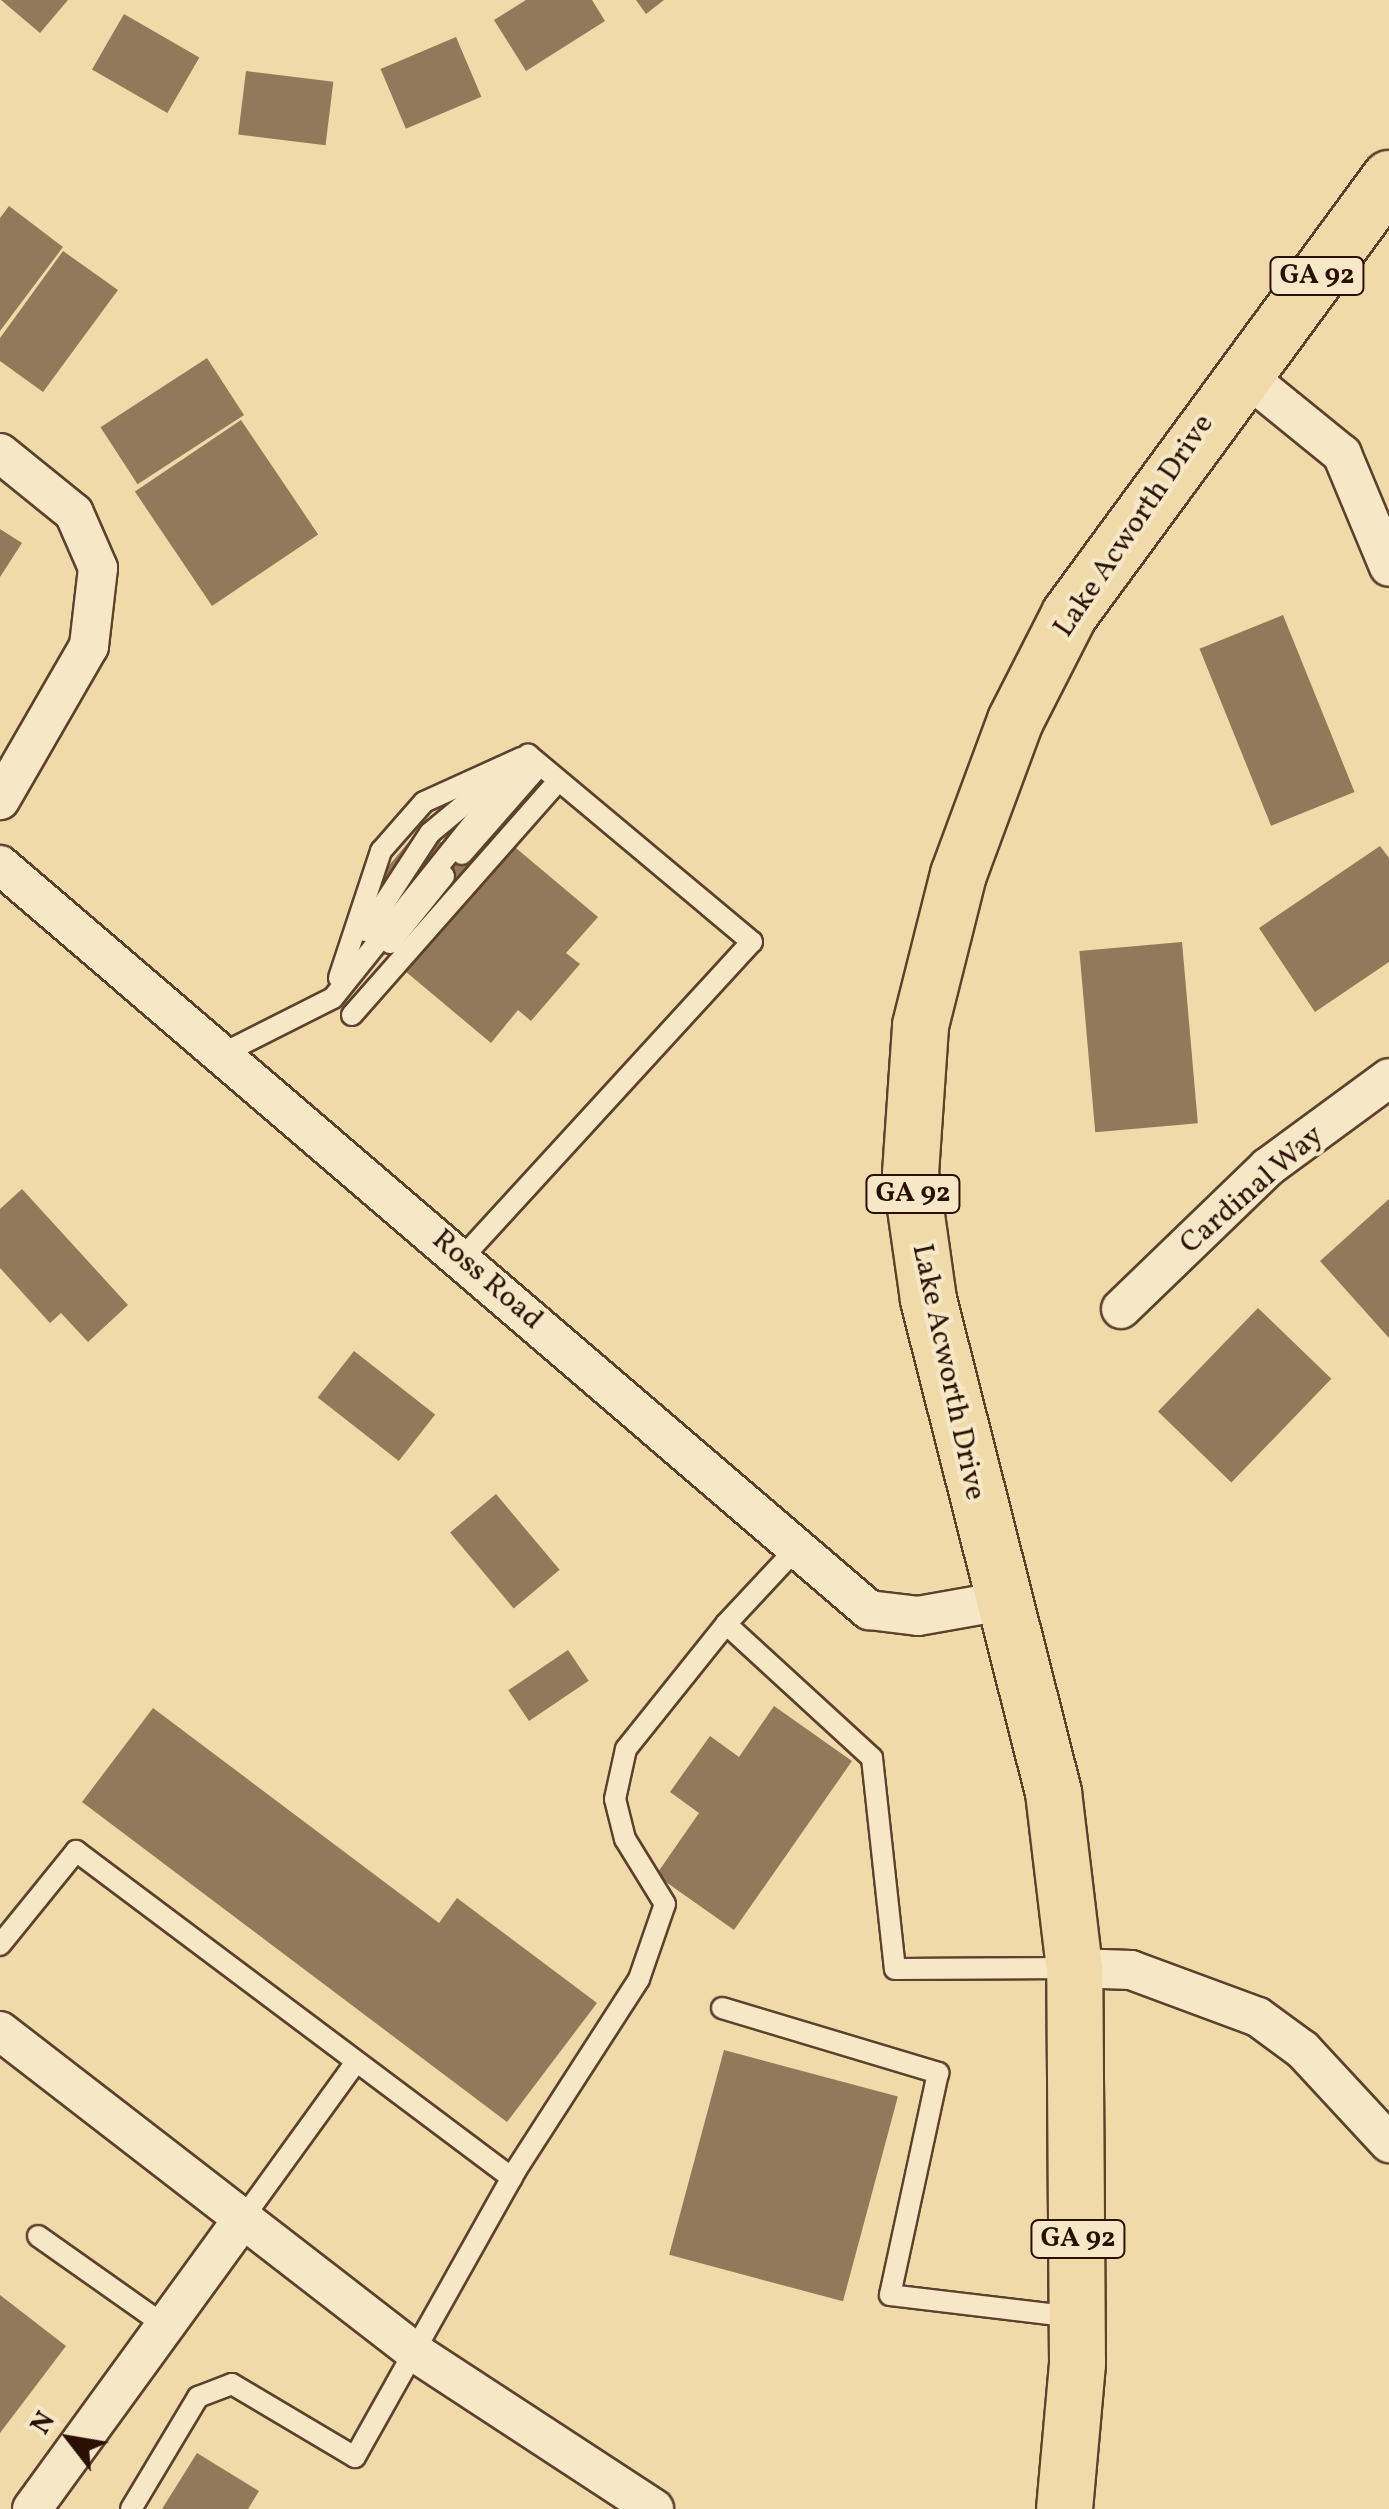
<!DOCTYPE html>
<html>
<head>
<meta charset="utf-8">
<style>
	body { margin:0 }
	#map { position:relative; width:1389px; height:2509px; overflow:hidden; background:#f1daa9; font-family:Vollkorn,serif }
	div>[style] { position:absolute }
	.building>* { inset:0; background:#927959; transform-origin:0 0 }
	.roads { filter:drop-shadow(2px 0 #5c422c) drop-shadow(-2px 0 #5c422c) drop-shadow(0 2px #5c422c) drop-shadow(0 -2px #5c422c) }
	.service>* { height:20px; margin:-10px; padding:0 10px; transform-origin:10px; border-radius:10px; background:#f6e7c7 }
	.minor>* { height:38px; margin:-19px; padding:0 19px; transform-origin:19px; border-radius:19px; background:#f6e7c7 }
	.primary>* { height:55px; margin:-27.5px; padding:0 27.5px; transform-origin:27.5px; border-radius:27.5px; background:#f1daa9 }
	span { translate:-50% -50%; white-space:nowrap; text-align:center; line-height:1.15; -webkit-text-stroke:8px #f6e7c7; paint-order:stroke }
	.shield-label span { padding:2px 8px; background:#f6e7c7; border:2px solid; border-radius:8px; -webkit-text-stroke-width:0 }
	.shield-label { font-size:28px; color:#2b1002; font-weight:700 }
	.street-label { font-size:30px; color:#2b1002 }
	.north { position:absolute; left:20px; top:2389px; width:100px; height:100px; -webkit-text-stroke:8px #f6e7c7; paint-order:stroke; rotate:301deg; font-size:28px; font-weight:700; line-height:40px; text-align:center; color:#2b1002 }
	.north::after { content:''; display:block; margin:auto; width:35px; height:45px; background:#2b1002; clip-path:polygon(50% 0,100% 100%,50% 72%,0 100%) }
</style>
</head>
<body>
<div id="map">
	<div class="building">
		<i style="clip-path:polygon(1px 0,68px 0,40px 33px)"></i>
		<i style="clip-path:polygon(526px 0,592px 0,605px 21px,526px 71px,494px 20px)"></i>
		<i style="clip-path:polygon(636px 0,664px 0,646px 14px)"></i>
		<i style="left:124px;top:14px;width:87px;height:64px;rotate:30deg"></i>
		<i style="left:456px;top:37px;width:65px;height:82px;rotate:67deg"></i>
		<i style="left:246px;top:71px;width:88px;height:64px;rotate:7deg"></i>
		<i style="clip-path:polygon(9px 206px,63px 247px,0 331px,0 218px)"></i>
		<i style="clip-path:polygon(63px 251px,118px 290px,43px 392px,0 361px,0 338px)"></i>
		<i style="left:207px;top:358px;width:68px;height:127px;rotate:57deg"></i>
		<i style="left:241px;top:420px;width:138px;height:128px;rotate:56deg"></i>
		<i style="clip-path:polygon(0 529px,22px 543px,0 577px)"></i>
		<i style="left:1283px;top:615px;width:191px;height:90px;rotate:68deg"></i>
		<i style="clip-path:polygon(422px 826px,482px 877px,510px 843px,598px 917px,566px 953px,580px 964px,531px 1021px,518px 1010px,491px 1043px,405px 971px,437px 932px,376px 881px)"></i>
		<i style="clip-path:polygon(1380px 846px,1389px 858px,1389px 962px,1315px 1012px,1259px 928px)"></i>
		<i style="left:1182px;top:942px;width:182px;height:103px;rotate:85deg"></i>
		<i style="clip-path:polygon(22px 1189px,128px 1305px,88px 1342px,61px 1313px,50px 1323px,0 1268px,0 1209px)"></i>
		<i style="clip-path:polygon(1389px 1199px,1389px 1338px,1320px 1261px)"></i>
		<i style="left:1258px;top:1308px;width:102px;height:144px;rotate:44deg"></i>
		<i style="left:354px;top:1351px;width:103px;height:59px;rotate:38deg"></i>
		<i style="left:496px;top:1494px;width:99px;height:60px;rotate:50deg"></i>
		<i style="left:568px;top:1650px;width:37px;height:72px;rotate:56deg"></i>
		<i style="clip-path:polygon(774px 1706px,852px 1761px,734px 1930px,656px 1875px,699px 1813px,670px 1792px,710px 1736px,739px 1757px)"></i>
		<i style="clip-path:polygon(153px 1708px,439px 1923px,457px 1898px,597px 2003px,507px 2122px,82px 1802px)"></i>
		<i style="left:724px;top:2050px;width:180px;height:212px;rotate:15deg"></i>
		<i style="clip-path:polygon(0 2295px,66px 2346px,0 2433px)"></i>
		<i style="clip-path:polygon(197px 2453px,259px 2491px,248px 2509px,162px 2509px)"></i>
	</div>
	<div class="roads">
		<div class="service">
			<i style="left:462px;top:854px;width:118px;rotate:-48.8deg"></i>
			<i style="left:366px;top:931px;width:117px;rotate:-56.9deg"></i>
			<i style="left:430px;top:833px;width:78px;rotate:-39.8deg"></i>
			<i style="left:390px;top:943px;width:86px;rotate:-51.1deg"></i>
			<i style="left:339px;top:978px;width:134px;rotate:-71.7deg"></i>
			<i style="left:381px;top:851px;width:65px;rotate:-48.7deg"></i>
			<i style="left:424px;top:802px;width:107px;rotate:-24.4deg"></i>
			<i style="left:352px;top:1015px;width:312px;rotate:-48.6deg"></i>
			<i style="left:224px;top:1053px;width:122px;rotate:-26.8deg"></i>
			<i style="left:333px;top:998px;width:312px;rotate:-51.3deg"></i>
			<i style="left:462px;top:1258px;width:429px;rotate:-47.5deg"></i>
			<i style="left:752px;top:942px;width:292px;rotate:-140.1deg"></i>
			<i style="left:795px;top:1550px;width:101px;rotate:133deg"></i>
			<i style="left:726px;top:1624px;width:198px;rotate:42.5deg"></i>
			<i style="left:872px;top:1758px;width:212px;rotate:83.8deg"></i>
			<i style="left:895px;top:1969px;width:177px;rotate:-0.3deg"></i>
			<i style="left:0;top:1945px;width:121px;rotate:-51deg"></i>
			<i style="left:76px;top:1851px;width:545px;rotate:36.87deg"></i>
			<i style="left:722px;top:2008px;width:226px;rotate:16.7deg"></i>
			<i style="left:938px;top:2073px;width:227px;rotate:102.2deg"></i>
			<i style="left:890px;top:2295px;width:186px;rotate:6.8deg"></i>
			<i style="left:241px;top:2221px;width:196px;rotate:-54.1deg"></i>
			<i style="left:38px;top:2236px;width:158px;rotate:35.2deg"></i>
			<i style="left:131px;top:2509px;width:131px;rotate:-59.1deg"></i>
			<i style="left:198px;top:2397px;width:36px;rotate:-21deg"></i>
			<i style="left:232px;top:2384px;width:143px;rotate:30.7deg"></i>
			<i style="left:355px;top:2457px;width:329px;rotate:-60.7deg"></i>
			<i style="left:516px;top:2170px;width:227px;rotate:-57.2deg"></i>
			<i style="left:639px;top:1979px;width:79px;rotate:-70.9deg"></i>
			<i style="left:665px;top:1904px;width:76px;rotate:-121.6deg"></i>
			<i style="left:625px;top:1839px;width:41px;rotate:-104deg"></i>
			<i style="left:615px;top:1799px;width:51px;rotate:-77.6deg"></i>
			<i style="left:626px;top:1749px;width:160px;rotate:-51.3deg"></i>
		</div>
		<div class="minor">
			<i style="left:1241px;top:372px;width:130px;rotate:39.1deg"></i>
			<i style="left:1342px;top:454px;width:122px;rotate:67.4deg"></i>
			<i style="left:0;top:453px;width:95px;rotate:39deg"></i>
			<i style="left:74px;top:513px;width:60px;rotate:66.4deg"></i>
			<i style="left:98px;top:568px;width:79px;rotate:96.6deg"></i>
			<i style="left:89px;top:646px;width:178px;rotate:120deg"></i>
			<i style="left:0;top:865px;width:1145px;rotate:40.61deg"></i>
			<i style="left:869px;top:1610px;width:49px;rotate:7deg"></i>
			<i style="left:918px;top:1616px;width:86px;rotate:-10deg"></i>
			<i style="left:1121px;top:1309px;width:204px;rotate:-44deg"></i>
			<i style="left:1268px;top:1167px;width:150px;rotate:-36.3deg"></i>
			<i style="left:1074px;top:1968px;width:57px;rotate:2deg"></i>
			<i style="left:1131px;top:1970px;width:135px;rotate:20.3deg"></i>
			<i style="left:1258px;top:2017px;width:56px;rotate:36.3deg"></i>
			<i style="left:1303px;top:2050px;width:127px;rotate:47.2deg"></i>
			<i style="left:0;top:2031px;width:530px;rotate:37.71deg"></i>
			<i style="left:419px;top:2355px;width:281px;rotate:33.2deg"></i>
			<i style="left:32px;top:2509px;width:356px;rotate:-54deg"></i>
		</div>
		<div class="primary">
			<i style="left:1064px;top:2509px;width:147px;rotate:-84.9deg"></i>
			<i style="left:1077px;top:2363px;width:395px;rotate:-90.4deg"></i>
			<i style="left:1074px;top:1968px;width:177px;rotate:-96.8deg"></i>
			<i style="left:1053px;top:1792px;width:509px;rotate:-104.23deg"></i>
			<i style="left:928px;top:1299px;width:127px;rotate:-98.1deg"></i>
			<i style="left:910px;top:1173px;width:148px;rotate:-86.1deg"></i>
			<i style="left:920px;top:1025px;width:156px;rotate:-75.9deg"></i>
			<i style="left:958px;top:874px;width:164px;rotate:-69.7deg"></i>
			<i style="left:1015px;top:720px;width:119px;rotate:-63deg"></i>
			<i style="left:1069px;top:614px;width:541px;rotate:-53.72deg"></i>
		</div>
	</div>
	<div class="shield-label">
		<span style="left:1317px;top:276px">GA 92</span>
		<span style="left:913px;top:1194px">GA 92</span>
		<span style="left:1078px;top:2239px">GA 92</span>
	</div>
	<div class="street-label">
		<span style="left:1134px;top:526px;rotate:-56deg">Lake Acworth Drive</span>
		<span style="left:1252px;top:1190px;rotate:-41deg">Cardinal Way</span>
		<span style="left:487px;top:1280px;rotate:41deg">Ross Road</span>
		<span style="left:948px;top:1372px;rotate:78deg">Lake Acworth Drive</span>
	</div>
	<div class="north">N</div>
</div>
</body>
</html>
